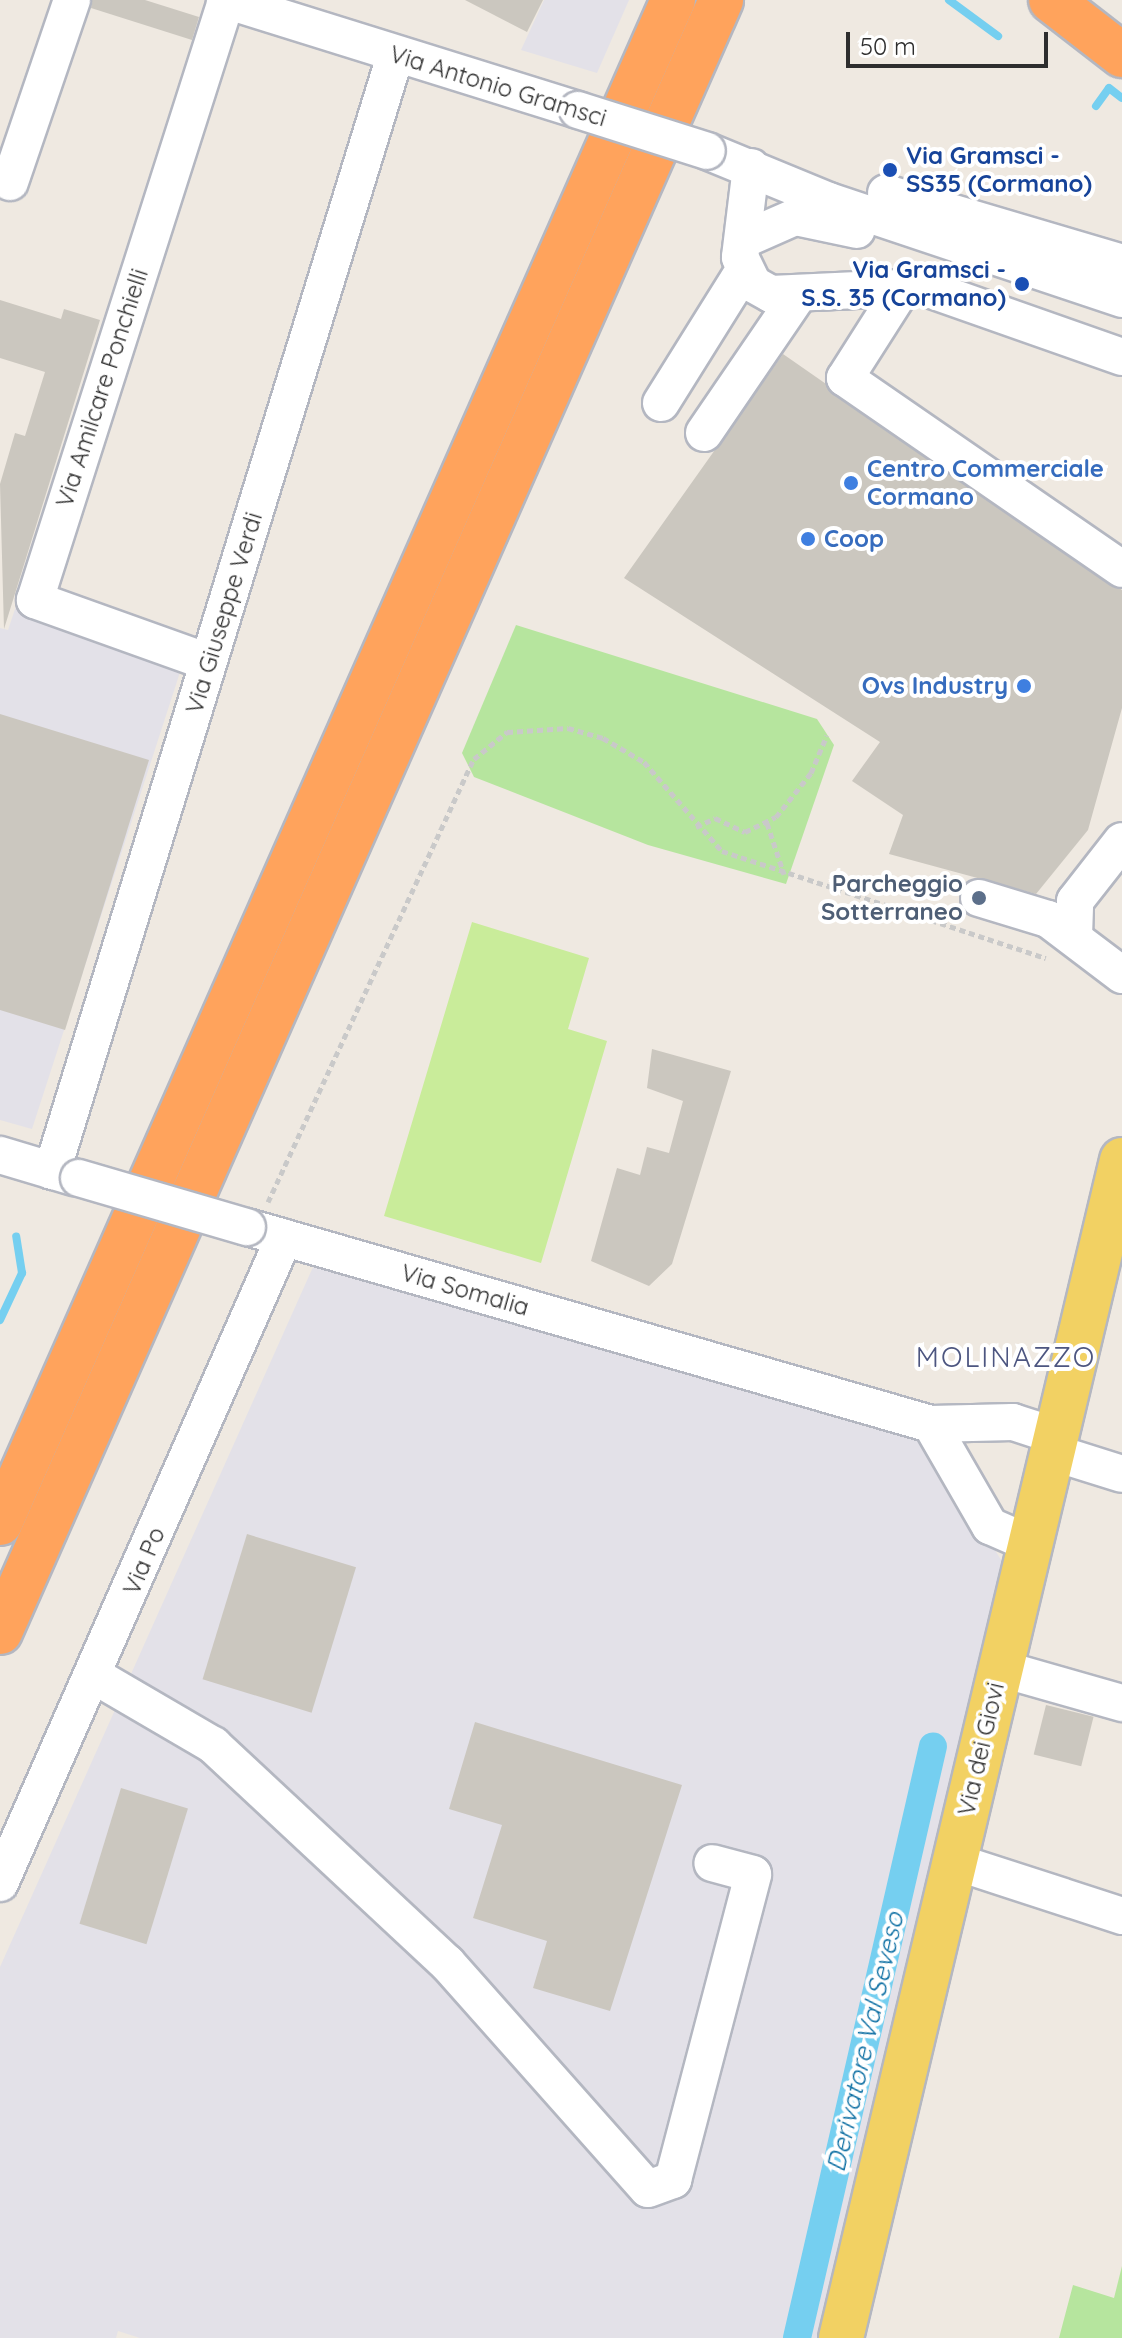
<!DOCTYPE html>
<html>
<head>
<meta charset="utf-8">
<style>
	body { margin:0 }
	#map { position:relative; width:1122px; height:2338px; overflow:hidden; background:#efe9e1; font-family:Quicksand,sans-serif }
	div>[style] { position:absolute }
	.industrial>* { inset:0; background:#e3e1e8 }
	.green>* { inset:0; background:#b6e59e }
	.pitch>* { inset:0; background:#c9ec9a }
	.stream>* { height:8px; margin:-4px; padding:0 4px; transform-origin:4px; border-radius:4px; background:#75cff0 }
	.canal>* { height:28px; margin:-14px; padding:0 14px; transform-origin:14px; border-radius:14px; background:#75cff0 }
	.building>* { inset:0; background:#cbc7bf; transform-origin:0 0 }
	.path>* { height:5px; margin-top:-2.5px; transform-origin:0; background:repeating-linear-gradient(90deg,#c9c9c9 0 6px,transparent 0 10px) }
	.roads { filter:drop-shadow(2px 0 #b4b7c1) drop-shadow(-2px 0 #b4b7c1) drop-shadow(0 2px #b4b7c1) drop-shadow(0 -2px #b4b7c1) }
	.minor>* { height:36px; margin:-18px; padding:0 18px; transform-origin:18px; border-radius:18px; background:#fff }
	.major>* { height:44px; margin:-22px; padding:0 22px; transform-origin:22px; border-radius:22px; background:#f2d163 }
	.highway>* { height:44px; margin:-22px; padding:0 22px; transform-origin:22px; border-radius:22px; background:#ffa35c }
	.bridges { filter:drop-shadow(2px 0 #b4b7c1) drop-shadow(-2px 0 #b4b7c1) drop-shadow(0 2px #b4b7c1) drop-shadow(0 -2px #b4b7c1) }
	.minor-bridge>* { height:36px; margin:-18px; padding:0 18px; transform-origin:18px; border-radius:18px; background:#fff }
	.dots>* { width:22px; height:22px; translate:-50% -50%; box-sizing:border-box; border:4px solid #fff; border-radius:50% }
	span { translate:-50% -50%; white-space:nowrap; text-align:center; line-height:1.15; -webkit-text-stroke:8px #fff; paint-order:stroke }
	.street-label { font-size:24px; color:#2e2e2e }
	.transit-label { font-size:24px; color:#164399; font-weight:700 }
	.left { translate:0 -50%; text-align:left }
	.right { translate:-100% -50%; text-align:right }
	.shop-label { font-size:24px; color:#366cbe; font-weight:700 }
	.service-label { font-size:24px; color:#4e5e75; font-weight:700 }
	.water-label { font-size:26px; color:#0d6fa3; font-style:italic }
	.quarter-label { font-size:28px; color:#4d5680; letter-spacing:2px }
	.scale { position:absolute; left:846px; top:32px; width:202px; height:36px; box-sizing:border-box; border:4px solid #2e2e2e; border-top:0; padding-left:10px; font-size:24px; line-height:28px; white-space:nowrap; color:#2e2e2e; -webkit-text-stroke:6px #fff; paint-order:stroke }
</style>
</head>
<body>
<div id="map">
	<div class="industrial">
		<i style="clip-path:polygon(544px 0,629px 0,597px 73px,521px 50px)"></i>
		<i style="clip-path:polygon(16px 606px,182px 666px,32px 1129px,0 1120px,0 628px,8px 630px)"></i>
		<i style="clip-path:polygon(313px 1267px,923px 1432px,1009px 1573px,827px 2338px,140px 2338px,118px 2331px,116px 2338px,0 2338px,0 1967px)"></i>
	</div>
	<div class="green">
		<i style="clip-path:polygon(516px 625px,817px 719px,834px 745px,786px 884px,648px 845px,474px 777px,462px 753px)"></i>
		<i style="clip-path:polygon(1122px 2266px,1122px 2338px,1059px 2338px,1073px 2285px,1114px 2298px)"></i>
	</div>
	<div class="pitch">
		<i style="clip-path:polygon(472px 922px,589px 958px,568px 1029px,607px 1041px,541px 1263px,384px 1216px)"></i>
	</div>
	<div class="stream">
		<i style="left:949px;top:0;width:61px;rotate:36.3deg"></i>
		<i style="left:1096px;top:106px;width:22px;rotate:-54deg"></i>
		<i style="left:1109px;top:88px;width:16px;rotate:38deg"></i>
		<i style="left:0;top:1320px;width:52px;rotate:-64.9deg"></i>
		<i style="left:22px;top:1273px;width:37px;rotate:-99deg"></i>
	</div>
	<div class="canal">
		<i style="left:797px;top:2338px;width:607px;rotate:-77.06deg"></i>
	</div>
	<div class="building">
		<i style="clip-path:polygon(92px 0,145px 0,199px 17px,192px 40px,91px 8px)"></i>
		<i style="clip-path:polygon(465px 0,543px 0,527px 32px)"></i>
		<i style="clip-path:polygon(0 300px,61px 319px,64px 309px,100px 320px,4px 629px,0 484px,15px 433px,25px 436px,45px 372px,0 358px)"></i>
		<i style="clip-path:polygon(783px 354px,1122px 590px,1122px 708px,1088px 830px,1036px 894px,889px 854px,903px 815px,852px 781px,880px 742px,624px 578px)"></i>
		<i style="clip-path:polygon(0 714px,149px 760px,65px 1030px,0 1010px)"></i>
		<i style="clip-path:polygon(652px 1049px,731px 1071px,672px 1264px,649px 1286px,591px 1261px,617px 1168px,640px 1175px,647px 1147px,669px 1153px,683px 1101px,647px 1088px)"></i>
		<i style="left:247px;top:1534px;width:114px;height:152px;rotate:17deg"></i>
		<i style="left:1046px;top:1705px;width:49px;height:51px;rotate:14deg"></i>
		<i style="clip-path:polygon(475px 1722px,682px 1785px,610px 2011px,533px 1988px,547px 1941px,473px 1918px,502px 1825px,449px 1809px)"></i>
		<i style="left:121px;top:1788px;width:70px;height:142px;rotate:17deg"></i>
	</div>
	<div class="path">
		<i style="left:767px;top:823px;width:54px;rotate:71.6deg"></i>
		<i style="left:696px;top:827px;width:21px;rotate:-25deg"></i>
		<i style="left:715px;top:818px;width:33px;rotate:25deg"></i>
		<i style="left:745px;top:832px;width:34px;rotate:-26deg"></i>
		<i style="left:776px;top:817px;width:56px;rotate:-51.5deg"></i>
		<i style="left:811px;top:773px;width:41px;rotate:-67.2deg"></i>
		<i style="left:268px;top:1202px;width:489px;rotate:-65.1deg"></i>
		<i style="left:474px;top:759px;width:43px;rotate:-39.3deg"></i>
		<i style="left:507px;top:732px;width:61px;rotate:-3.8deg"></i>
		<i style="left:568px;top:728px;width:36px;rotate:16deg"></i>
		<i style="left:603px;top:738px;width:48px;rotate:30.3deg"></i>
		<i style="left:644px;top:762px;width:118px;rotate:48.8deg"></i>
		<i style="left:722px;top:851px;width:341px;rotate:18.3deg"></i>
	</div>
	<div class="roads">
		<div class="minor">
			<i style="left:225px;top:0;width:370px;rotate:17.3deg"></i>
			<i style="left:707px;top:151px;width:132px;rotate:22.3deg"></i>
			<i style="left:829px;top:201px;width:309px;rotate:18.5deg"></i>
			<i style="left:751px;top:167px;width:91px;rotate:97deg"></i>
			<i style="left:740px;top:257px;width:30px;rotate:64deg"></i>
			<i style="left:753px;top:284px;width:21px;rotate:29deg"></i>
			<i style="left:771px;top:294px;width:152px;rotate:-2.6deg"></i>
			<i style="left:923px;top:287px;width:211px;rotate:19.4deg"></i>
			<i style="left:10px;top:182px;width:192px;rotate:-71.2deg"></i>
			<i style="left:886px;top:193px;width:246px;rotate:16.5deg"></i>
			<i style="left:745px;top:239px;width:55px;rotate:-23.7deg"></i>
			<i style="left:795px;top:217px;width:63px;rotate:11.8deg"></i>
			<i style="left:903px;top:287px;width:108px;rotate:122.5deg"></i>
			<i style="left:845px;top:378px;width:336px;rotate:34.6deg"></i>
			<i style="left:661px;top:403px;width:155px;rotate:-58deg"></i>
			<i style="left:704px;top:433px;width:163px;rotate:-55.7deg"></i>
			<i style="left:208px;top:662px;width:184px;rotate:-160.3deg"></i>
			<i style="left:35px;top:600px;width:629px;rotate:-72.31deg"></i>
			<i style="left:979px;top:898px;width:72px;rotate:16.9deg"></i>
			<i style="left:1048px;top:919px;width:93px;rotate:37.1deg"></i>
			<i style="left:1074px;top:936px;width:35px;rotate:-88deg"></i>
			<i style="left:1075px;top:901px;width:76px;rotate:-51.9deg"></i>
			<i style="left:0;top:1155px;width:77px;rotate:16.6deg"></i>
			<i style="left:52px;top:1171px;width:1167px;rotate:-72.9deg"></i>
			<i style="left:247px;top:1227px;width:712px;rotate:16.07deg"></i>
			<i style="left:931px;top:1424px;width:82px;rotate:-1.4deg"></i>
			<i style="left:1013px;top:1422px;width:45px;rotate:18deg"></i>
			<i style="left:931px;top:1424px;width:118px;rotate:60deg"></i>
			<i style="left:990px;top:1526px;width:43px;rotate:23.6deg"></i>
			<i style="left:1052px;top:1452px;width:73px;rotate:17.4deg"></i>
			<i style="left:999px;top:1668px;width:128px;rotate:15.9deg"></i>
			<i style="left:95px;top:1676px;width:137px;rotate:30.3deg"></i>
			<i style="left:213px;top:1745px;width:320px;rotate:43deg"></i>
			<i style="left:447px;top:1963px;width:302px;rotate:48.4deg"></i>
			<i style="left:648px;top:2189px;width:27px;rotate:-20deg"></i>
			<i style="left:673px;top:2180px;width:316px;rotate:-75.3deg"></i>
			<i style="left:753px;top:1874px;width:42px;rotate:-165deg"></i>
			<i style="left:956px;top:1862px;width:175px;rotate:18deg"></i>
			<i style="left:0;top:1883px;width:705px;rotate:-66.24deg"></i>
		</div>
		<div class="major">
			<i style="left:841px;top:2338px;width:1211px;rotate:-76.58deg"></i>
		</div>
		<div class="highway">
			<i style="left:1051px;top:0;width:90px;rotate:37.8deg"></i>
			<i style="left:0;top:1523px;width:1665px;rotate:-66.16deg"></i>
			<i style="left:0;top:1632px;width:1784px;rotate:-66.16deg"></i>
		</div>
	</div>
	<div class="bridges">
		<div class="minor-bridge">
			<i style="left:578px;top:110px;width:135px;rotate:17.6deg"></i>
			<i style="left:79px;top:1178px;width:175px;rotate:16.3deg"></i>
		</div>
	</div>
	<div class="dots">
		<i style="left:890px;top:170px;background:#1a4fb4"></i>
		<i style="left:1022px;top:284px;background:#1a4fb4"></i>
		<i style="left:851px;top:483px;background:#3f7fe0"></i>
		<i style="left:808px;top:539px;background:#3f7fe0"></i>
		<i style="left:1024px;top:686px;background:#3f7fe0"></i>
		<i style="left:979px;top:898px;background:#5c6f8a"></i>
	</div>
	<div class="street-label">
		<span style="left:498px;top:86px;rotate:17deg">Via Antonio Gramsci</span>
		<span style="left:102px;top:388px;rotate:-72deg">Via Amilcare Ponchielli</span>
		<span style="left:224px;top:613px;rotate:-73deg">Via Giuseppe Verdi</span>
		<span style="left:465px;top:1290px;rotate:16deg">Via Somalia</span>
		<span style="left:144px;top:1561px;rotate:-67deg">Via Po</span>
		<span style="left:981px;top:1749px;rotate:-77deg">Via dei Giovi</span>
	</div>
	<div class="transit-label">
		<span class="left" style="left:906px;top:170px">Via Gramsci -<br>SS35 (Cormano)</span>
		<span class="right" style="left:1006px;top:284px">Via Gramsci -<br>S.S. 35 (Cormano)</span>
	</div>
	<div class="shop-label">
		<span class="left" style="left:867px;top:483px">Centro Commerciale<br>Cormano</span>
		<span class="left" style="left:824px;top:539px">Coop</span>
		<span class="right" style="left:1008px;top:686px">Ovs Industry</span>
	</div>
	<div class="service-label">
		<span class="right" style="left:963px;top:898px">Parcheggio<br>Sotterraneo</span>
	</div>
	<div class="water-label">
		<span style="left:865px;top:2042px;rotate:-77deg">Derivatore Val Seveso</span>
	</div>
	<div class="quarter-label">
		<span style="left:1006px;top:1357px">MOLINAZZO</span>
	</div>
	<div class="scale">50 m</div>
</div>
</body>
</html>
